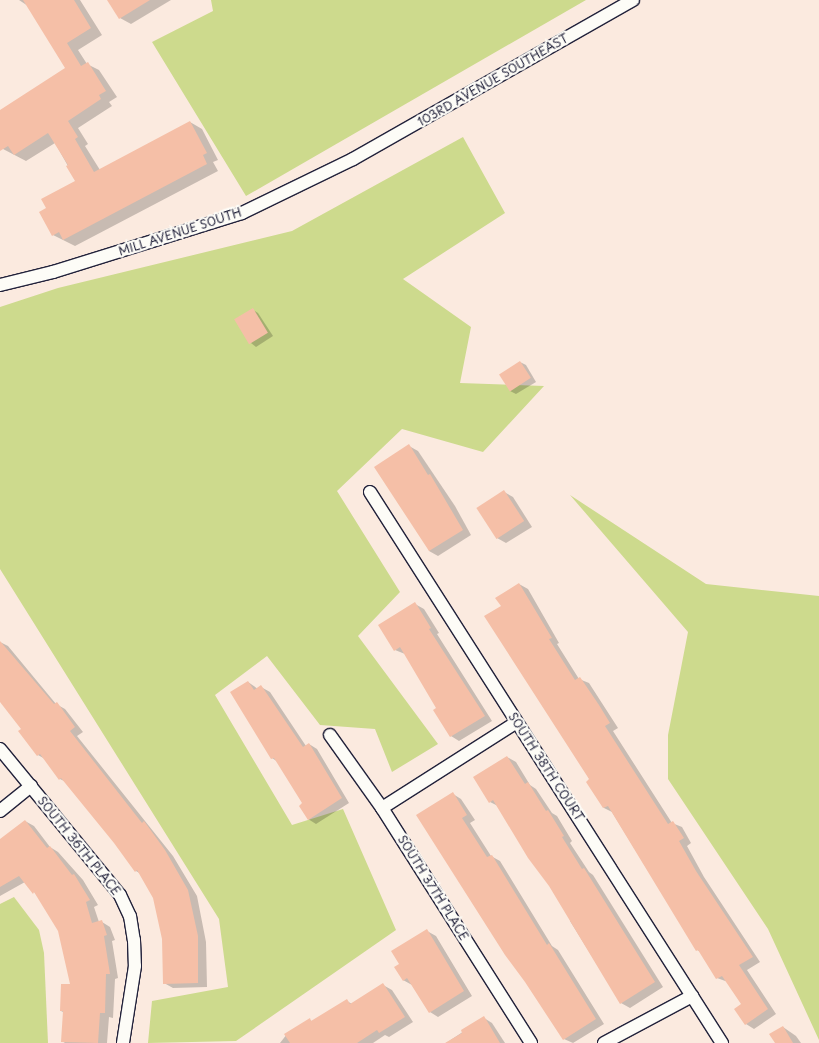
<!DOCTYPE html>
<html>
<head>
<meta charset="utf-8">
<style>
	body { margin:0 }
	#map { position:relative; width:819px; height:1043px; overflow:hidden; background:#fbeadf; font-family:"Playpen Sans",sans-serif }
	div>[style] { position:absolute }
	.green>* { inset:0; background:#cdda8d }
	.shadow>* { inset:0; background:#0003 }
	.building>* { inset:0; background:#f5bfa7; transform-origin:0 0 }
	.roads { filter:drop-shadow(1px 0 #22223b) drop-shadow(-1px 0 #22223b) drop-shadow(0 1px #22223b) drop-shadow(0 -1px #22223b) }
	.minor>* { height:12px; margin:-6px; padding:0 6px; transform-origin:6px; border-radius:6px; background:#fdfcf7 }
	span { translate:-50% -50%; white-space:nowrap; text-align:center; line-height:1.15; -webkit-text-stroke:4.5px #fdfcf7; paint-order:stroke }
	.street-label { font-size:12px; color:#22223b }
</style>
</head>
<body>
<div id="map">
	<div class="green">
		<i style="clip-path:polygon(211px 0,586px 0,246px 196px,152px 42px,213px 11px)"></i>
		<i style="clip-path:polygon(463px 137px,505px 213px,403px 279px,471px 327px,460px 383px,544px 386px,483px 452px,402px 429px,337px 491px,400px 592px,358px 636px,438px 744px,392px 772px,375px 729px,320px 725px,267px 656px,215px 695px,292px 825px,343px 809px,396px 930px,236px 1041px,148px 1043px,152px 1001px,228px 987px,219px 919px,0 569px,0 307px,58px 288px,292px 231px)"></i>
		<i style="clip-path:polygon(570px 495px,706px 584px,819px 596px,819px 1040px,768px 929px,668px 779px,668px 735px,688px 632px)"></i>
		<i style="clip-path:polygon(14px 897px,39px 930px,44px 953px,48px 1043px,0 1043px,0 904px)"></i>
	</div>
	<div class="shadow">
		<i style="clip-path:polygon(19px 0,80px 0,102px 35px,78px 50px,87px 64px,99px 70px,117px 97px,109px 102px,112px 106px,78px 128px,88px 144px,85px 146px,100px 170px,190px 122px,202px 129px,218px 160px,213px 162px,218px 171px,75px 246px,53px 235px,48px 209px,77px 182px,55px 143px,26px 161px,3px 149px,0 144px,0 111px,67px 69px,28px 6px)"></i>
		<i style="clip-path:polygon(110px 0,171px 0,131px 24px,120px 18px)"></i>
		<i style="clip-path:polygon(253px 310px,258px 313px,273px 336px,256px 347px,251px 343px)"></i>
		<i style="clip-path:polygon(520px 362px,526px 365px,536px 382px,516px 394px,510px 391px)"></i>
		<i style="clip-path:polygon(409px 446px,418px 451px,455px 506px,471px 535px,438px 556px,429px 551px)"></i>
		<i style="clip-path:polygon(504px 492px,513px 497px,532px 527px,506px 543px,497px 538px,478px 508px)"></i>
		<i style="clip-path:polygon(519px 584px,528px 589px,559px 643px,557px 644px,579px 679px,589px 683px,618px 728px,613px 731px,672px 823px,682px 827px,691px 843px,687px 846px,704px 877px,760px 962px,747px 970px,776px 1014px,754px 1029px,746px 1024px,743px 1004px,728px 982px,717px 978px,701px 952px,697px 950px,612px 812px,604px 808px,502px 607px)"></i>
		<i style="clip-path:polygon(415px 604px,424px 609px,439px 633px,437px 634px,492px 721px,459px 741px,451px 736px,438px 709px,405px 654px,395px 650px)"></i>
		<i style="clip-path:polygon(0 642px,8px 646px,56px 704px,65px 709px,83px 732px,77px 736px,173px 856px,197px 896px,206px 942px,207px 987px,173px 988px,164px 983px,163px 939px,155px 898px,141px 874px,136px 871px,115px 842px,66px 782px,60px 779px,45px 759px,38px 755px,23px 729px,0 700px)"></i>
		<i style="clip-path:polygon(248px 682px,258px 689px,261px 687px,270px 692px,306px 746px,309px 744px,317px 749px,349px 803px,316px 824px,308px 819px,304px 804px,278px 762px,272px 758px)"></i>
		<i style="clip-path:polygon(507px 757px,516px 762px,530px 785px,536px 789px,552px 813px,557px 816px,572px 841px,570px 843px,589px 872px,593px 875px,663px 987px,630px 1008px,621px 1003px,570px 921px,572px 920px,498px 806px,490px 802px)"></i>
		<i style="clip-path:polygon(453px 794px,461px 799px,475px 820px,470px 823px,491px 856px,500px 861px,552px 946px,558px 950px,604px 1024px,573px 1043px,564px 1039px,418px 816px)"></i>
		<i style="clip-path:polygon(25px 821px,34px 826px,50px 847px,58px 852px,83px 880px,98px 905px,94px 907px,99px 922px,102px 922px,110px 927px,115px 940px,112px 941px,118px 978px,115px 979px,113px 1018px,109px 1017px,107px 1043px,65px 1043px,62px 1041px,65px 1013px,61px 1011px,71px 985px,59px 930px,37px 895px,25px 882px,0 896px,0 841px)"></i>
		<i style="clip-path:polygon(427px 931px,436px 936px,472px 996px,438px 1017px,430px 1012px,412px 985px,403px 980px,401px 964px)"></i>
		<i style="clip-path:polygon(383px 985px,392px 990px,413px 1022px,389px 1037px,385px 1035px,373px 1043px,280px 1043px,287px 1034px,310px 1020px,313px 1022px,347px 1001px,352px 1004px)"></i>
		<i style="clip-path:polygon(484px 1018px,492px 1023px,505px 1043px,446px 1043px)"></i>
		<i style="clip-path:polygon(783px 1027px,796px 1036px,801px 1043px,776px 1043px)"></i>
	</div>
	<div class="building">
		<i style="clip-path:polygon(23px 0,74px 0,91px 28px,67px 43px,81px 66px,88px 62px,106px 91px,99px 95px,101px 99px,68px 121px,78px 137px,75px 139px,94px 172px,190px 121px,207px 153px,203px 155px,207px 164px,63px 240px,59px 232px,52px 236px,39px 212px,46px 208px,41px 199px,75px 181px,66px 166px,68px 165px,48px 133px,14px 155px,8px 146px,0 151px,0 110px,65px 68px)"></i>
		<i style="clip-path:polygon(107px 0,150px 0,119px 19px)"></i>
		<i style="left:253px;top:308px;width:29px;height:22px;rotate:59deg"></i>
		<i style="left:520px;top:361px;width:20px;height:25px;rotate:57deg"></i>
		<i style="clip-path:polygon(409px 444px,428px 475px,430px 474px,463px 530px,429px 551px,374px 467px)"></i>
		<i style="left:504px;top:490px;width:37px;height:33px;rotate:57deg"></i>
		<i style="clip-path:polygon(519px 583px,552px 638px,549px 639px,575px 680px,580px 677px,599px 705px,610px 723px,605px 726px,668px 824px,673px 821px,684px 838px,679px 841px,696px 871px,753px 957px,739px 965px,768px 1009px,745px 1025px,734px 1009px,741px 1004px,722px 976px,716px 979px,698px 950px,696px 951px,608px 806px,603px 808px,586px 782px,589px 779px,484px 616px,501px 606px,495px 598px)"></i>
		<i style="clip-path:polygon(415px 602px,431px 628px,429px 629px,485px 716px,450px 737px,433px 710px,436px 708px,400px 647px,394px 651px,378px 625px)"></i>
		<i style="clip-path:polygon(0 641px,54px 704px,57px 702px,75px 727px,70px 731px,142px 823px,144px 821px,165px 850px,188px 890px,198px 936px,198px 983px,163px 984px,162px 939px,153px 898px,137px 870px,135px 872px,114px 843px,61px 778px,59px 780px,40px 754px,37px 756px,18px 731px,21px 729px,0 702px)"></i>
		<i style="clip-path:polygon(248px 681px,254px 690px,261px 685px,303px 747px,309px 743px,342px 798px,308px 820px,299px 806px,302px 803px,274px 758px,271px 759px,230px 692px)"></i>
		<i style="clip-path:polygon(507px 756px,525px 784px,528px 782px,546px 811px,548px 810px,564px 836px,562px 837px,582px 869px,584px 868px,655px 982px,620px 1004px,549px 886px,528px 858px,493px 800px,489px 803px,473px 777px)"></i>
		<i style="clip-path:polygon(453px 792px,467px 815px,462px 818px,487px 857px,492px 855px,547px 945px,549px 943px,596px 1019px,563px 1040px,525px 982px,505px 955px,416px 815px)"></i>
		<i style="clip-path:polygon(25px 820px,47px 848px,50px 846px,72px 875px,74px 874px,90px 900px,86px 902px,92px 923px,102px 920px,107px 935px,104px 936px,110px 974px,106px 974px,105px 1013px,100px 1013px,98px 1043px,61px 1042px,63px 1011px,60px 1011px,61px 984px,70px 984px,58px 931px,34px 892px,33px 894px,19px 876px,0 887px,0 839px)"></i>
		<i style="clip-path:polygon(427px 929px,464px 991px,429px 1013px,407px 978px,403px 981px,394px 967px,399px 964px,391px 951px)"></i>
		<i style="clip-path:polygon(383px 983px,405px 1017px,379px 1033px,377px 1030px,357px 1043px,290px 1043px,284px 1034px,310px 1018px,311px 1021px,347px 999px,350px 1004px)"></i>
		<i style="clip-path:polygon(484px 1016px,500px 1043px,445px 1043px,462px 1033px,461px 1030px)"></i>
		<i style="clip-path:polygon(783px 1026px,793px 1043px,775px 1043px,769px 1034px)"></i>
	</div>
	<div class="roads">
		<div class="minor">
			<i style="left:0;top:285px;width:55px;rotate:-13.8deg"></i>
			<i style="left:53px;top:272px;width:198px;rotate:-17.3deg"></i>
			<i style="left:242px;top:213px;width:123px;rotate:-25.9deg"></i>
			<i style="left:353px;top:159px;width:322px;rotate:-29.6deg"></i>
			<i style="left:370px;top:492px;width:654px;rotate:57.43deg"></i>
			<i style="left:330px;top:735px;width:90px;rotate:54.5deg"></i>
			<i style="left:382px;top:808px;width:278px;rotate:57.6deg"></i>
			<i style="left:0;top:749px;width:189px;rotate:50.6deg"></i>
			<i style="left:120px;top:895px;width:23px;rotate:65deg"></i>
			<i style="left:130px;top:916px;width:24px;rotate:81deg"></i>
			<i style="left:134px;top:940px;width:26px;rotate:88deg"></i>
			<i style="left:135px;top:966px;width:78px;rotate:98.9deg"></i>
			<i style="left:382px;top:808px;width:160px;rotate:-32.5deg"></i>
			<i style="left:0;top:811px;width:40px;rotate:-39deg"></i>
			<i style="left:604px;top:1043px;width:100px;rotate:-28.1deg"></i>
		</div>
	</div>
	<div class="street-label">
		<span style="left:493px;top:80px;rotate:-30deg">103RD AVENUE SOUTHEAST</span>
		<span style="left:180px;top:232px;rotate:-18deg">MILL AVENUE SOUTH</span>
		<span style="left:546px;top:767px;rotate:57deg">SOUTH 38TH COURT</span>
		<span style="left:79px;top:846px;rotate:51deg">SOUTH 36TH PLACE</span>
		<span style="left:433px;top:888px;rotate:58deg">SOUTH 37TH PLACE</span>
	</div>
</div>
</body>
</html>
